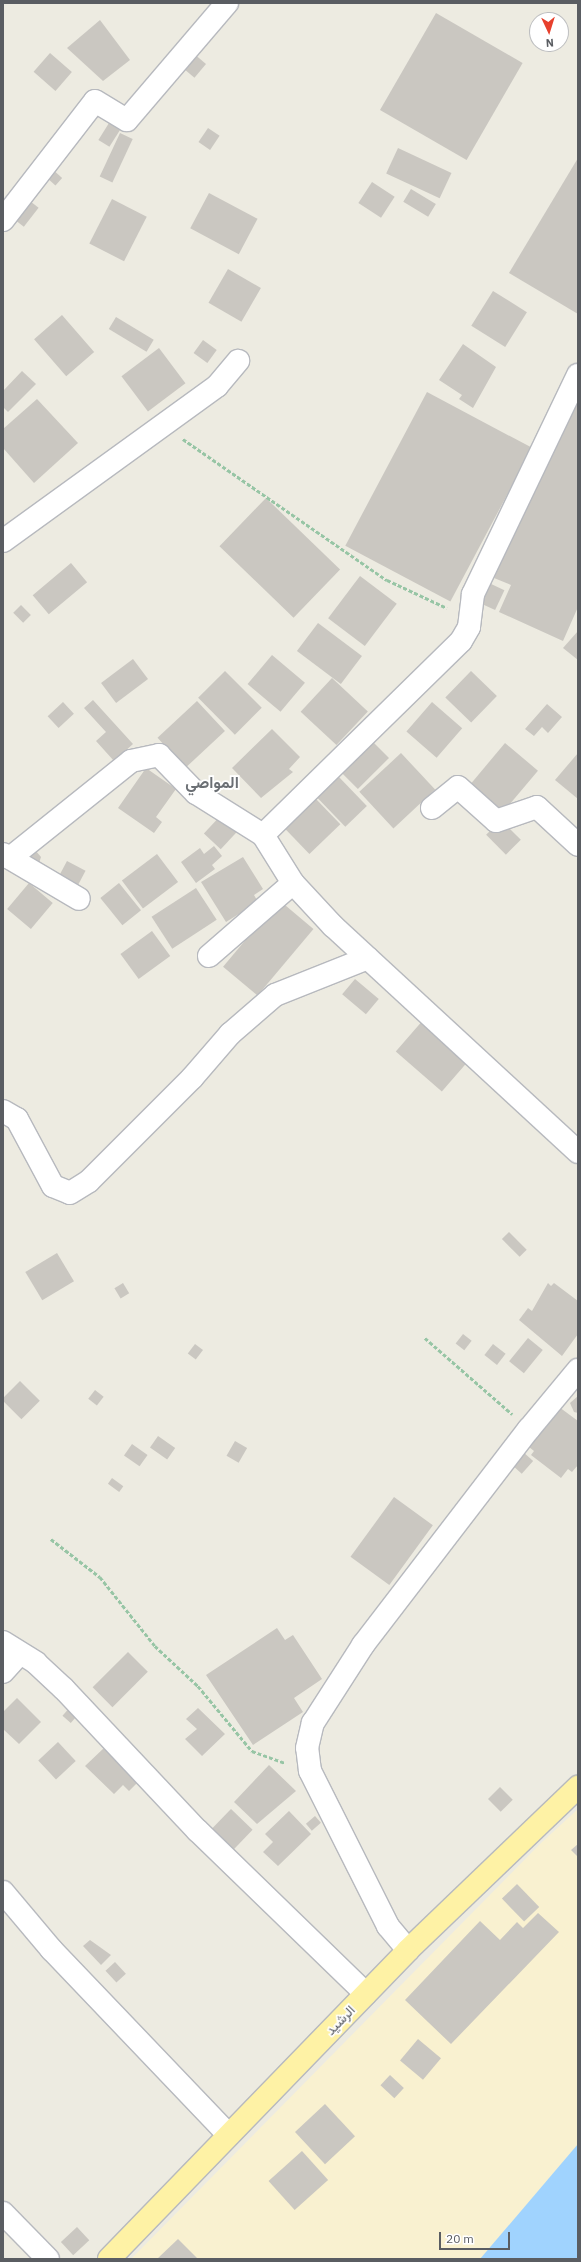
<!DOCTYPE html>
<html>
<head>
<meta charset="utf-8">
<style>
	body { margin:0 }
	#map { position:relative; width:581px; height:2262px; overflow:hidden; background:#edebe1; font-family:"IBM Plex Sans",Vazirmatn,sans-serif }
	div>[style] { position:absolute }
	.sand>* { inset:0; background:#f9f1d0 }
	.water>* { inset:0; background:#a0d3fe }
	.building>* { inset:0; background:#cac7c1; transform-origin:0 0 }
	.path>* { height:2.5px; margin-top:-1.25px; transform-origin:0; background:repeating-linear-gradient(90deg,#97c5a5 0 4px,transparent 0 6px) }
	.roads { filter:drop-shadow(1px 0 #b7b9be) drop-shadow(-1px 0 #b7b9be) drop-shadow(0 1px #b7b9be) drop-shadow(0 -1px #b7b9be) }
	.minor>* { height:22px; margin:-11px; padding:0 11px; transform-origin:11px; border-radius:11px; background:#fff }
	.major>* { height:22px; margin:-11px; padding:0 11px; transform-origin:11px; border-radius:11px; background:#fef2a5 }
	span { translate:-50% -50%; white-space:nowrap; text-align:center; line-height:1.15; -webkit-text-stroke:3.5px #fff; paint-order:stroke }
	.street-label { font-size:14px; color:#5a5d62 }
	.quarter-label { font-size:16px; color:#6b6f74; font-weight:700 }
	.frame { position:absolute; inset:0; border:4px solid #5a5d62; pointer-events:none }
	.north { position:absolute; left:529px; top:12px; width:40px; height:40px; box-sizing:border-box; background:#fff; border:1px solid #bdbec0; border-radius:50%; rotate:176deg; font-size:11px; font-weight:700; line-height:16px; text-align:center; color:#5a5d62 }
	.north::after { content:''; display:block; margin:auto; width:14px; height:18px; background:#e7402d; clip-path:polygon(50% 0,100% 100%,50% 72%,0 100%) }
	.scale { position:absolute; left:439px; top:2232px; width:71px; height:18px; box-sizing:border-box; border:2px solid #5a5d62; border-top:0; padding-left:5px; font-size:12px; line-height:14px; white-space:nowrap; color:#5a5d62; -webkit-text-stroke:3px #fff; paint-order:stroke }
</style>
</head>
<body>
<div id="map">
	<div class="sand">
		<i style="clip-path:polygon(578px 1809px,578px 2259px,131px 2259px,541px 1843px)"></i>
	</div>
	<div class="water">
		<i style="clip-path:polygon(578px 2144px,578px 2259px,480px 2259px)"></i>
	</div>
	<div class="building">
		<i style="left:436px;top:13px;width:100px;height:112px;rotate:30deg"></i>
		<i style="clip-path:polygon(100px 20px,130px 60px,103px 81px,67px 48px)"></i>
		<i style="left:50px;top:53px;width:29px;height:25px;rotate:41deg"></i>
		<i style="left:193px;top:53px;width:17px;height:18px;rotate:40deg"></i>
		<i style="left:109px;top:123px;width:13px;height:20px;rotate:32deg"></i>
		<i style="left:208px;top:128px;width:14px;height:17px;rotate:34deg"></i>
		<i style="left:120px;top:133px;width:14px;height:48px;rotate:25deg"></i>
		<i style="left:398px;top:148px;width:59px;height:28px;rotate:25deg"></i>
		<i style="clip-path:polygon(578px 158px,578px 314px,509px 273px)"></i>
		<i style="left:51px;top:168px;width:15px;height:10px;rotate:42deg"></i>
		<i style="left:372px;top:182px;width:27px;height:25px;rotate:33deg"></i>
		<i style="left:411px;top:189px;width:29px;height:15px;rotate:31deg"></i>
		<i style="left:209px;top:193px;width:55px;height:40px;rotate:28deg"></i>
		<i style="left:26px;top:198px;width:16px;height:24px;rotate:38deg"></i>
		<i style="left:112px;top:199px;width:39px;height:50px;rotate:27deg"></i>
		<i style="left:228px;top:269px;width:38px;height:39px;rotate:30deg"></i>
		<i style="left:493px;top:291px;width:40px;height:41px;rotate:32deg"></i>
		<i style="left:62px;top:315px;width:49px;height:37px;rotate:49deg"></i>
		<i style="left:116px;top:317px;width:44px;height:14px;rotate:31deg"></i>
		<i style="left:203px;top:340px;width:17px;height:16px;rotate:36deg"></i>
		<i style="clip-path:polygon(463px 344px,496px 367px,473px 408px,459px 399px,462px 395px,439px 380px)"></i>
		<i style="left:159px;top:348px;width:44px;height:47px;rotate:53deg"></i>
		<i style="clip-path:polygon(22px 371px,36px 384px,8px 412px,3px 407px,3px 391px)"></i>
		<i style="left:427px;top:392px;width:119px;height:174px;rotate:28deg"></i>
		<i style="clip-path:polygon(578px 393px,578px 607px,563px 641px,499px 612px,511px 585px,494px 578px)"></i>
		<i style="clip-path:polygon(37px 399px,78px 443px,34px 483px,3px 448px,3px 429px)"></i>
		<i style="left:266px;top:498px;width:103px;height:67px;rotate:44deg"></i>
		<i style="left:71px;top:563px;width:25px;height:50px;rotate:50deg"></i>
		<i style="left:360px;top:576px;width:46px;height:53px;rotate:37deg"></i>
		<i style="left:489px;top:583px;width:17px;height:22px;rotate:25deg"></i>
		<i style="left:21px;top:605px;width:14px;height:11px;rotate:45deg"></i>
		<i style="left:318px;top:623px;width:55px;height:35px;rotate:37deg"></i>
		<i style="clip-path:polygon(578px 631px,578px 660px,563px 648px)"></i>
		<i style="left:272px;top:655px;width:43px;height:38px;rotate:40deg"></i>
		<i style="left:133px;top:659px;width:25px;height:40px;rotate:53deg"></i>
		<i style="left:225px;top:671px;width:52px;height:38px;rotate:45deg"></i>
		<i style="left:471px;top:671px;width:36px;height:37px;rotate:44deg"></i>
		<i style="left:332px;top:678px;width:49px;height:46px;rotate:43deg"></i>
		<i style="clip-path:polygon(93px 700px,133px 744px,114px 761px,96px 741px,106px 732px,84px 708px)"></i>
		<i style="left:197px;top:701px;width:41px;height:54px;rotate:47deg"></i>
		<i style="left:63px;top:702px;width:16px;height:21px;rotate:47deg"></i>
		<i style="left:432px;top:702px;width:40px;height:39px;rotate:41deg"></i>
		<i style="clip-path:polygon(547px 704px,562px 717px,548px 733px,542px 727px,534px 736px,525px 729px)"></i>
		<i style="clip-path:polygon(272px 729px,300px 757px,289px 769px,293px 772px,261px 798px,232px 768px)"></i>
		<i style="left:372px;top:741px;width:24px;height:44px;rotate:45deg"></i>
		<i style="left:505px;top:743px;width:43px;height:57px;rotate:40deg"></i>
		<i style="left:401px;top:753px;width:50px;height:57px;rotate:47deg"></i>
		<i style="clip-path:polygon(578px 753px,578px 799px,555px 780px)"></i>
		<i style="clip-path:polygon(146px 768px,176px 789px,156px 817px,162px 822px,154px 833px,118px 808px)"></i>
		<i style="left:337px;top:775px;width:43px;height:30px;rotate:46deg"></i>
		<i style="left:316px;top:799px;width:35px;height:43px;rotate:46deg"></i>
		<i style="left:223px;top:813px;width:23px;height:28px;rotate:43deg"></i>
		<i style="left:501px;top:820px;width:28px;height:21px;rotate:45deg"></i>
		<i style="clip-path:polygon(214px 846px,222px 856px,212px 865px,215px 869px,196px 883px,181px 862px,200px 848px,204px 854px)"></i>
		<i style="clip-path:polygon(35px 850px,41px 857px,37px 869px,23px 859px)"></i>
		<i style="left:157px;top:854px;width:35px;height:44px;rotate:53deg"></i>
		<i style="clip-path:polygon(243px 857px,263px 889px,254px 895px,258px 902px,226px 922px,201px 882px)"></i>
		<i style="left:67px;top:861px;width:21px;height:19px;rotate:28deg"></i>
		<i style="left:29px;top:883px;width:31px;height:34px;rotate:40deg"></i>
		<i style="left:119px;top:883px;width:35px;height:24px;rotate:51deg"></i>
		<i style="left:196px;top:888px;width:38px;height:53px;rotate:57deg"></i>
		<i style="left:279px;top:900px;width:45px;height:87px;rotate:40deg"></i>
		<i style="left:152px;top:931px;width:31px;height:39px;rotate:54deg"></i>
		<i style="left:355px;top:979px;width:31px;height:20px;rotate:40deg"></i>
		<i style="left:424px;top:1019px;width:61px;height:43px;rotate:41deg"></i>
		<i style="left:509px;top:1232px;width:25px;height:10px;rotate:45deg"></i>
		<i style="left:57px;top:1253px;width:33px;height:37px;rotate:59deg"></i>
		<i style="left:123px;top:1283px;width:12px;height:10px;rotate:59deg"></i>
		<i style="clip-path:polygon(548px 1283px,551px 1286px,554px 1283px,578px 1301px,578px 1334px,562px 1356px,519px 1320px,528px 1308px,532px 1311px)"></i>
		<i style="left:463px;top:1334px;width:11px;height:12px;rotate:38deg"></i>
		<i style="left:528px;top:1338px;width:19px;height:30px;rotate:39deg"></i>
		<i style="left:195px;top:1344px;width:10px;height:12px;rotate:37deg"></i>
		<i style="left:493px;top:1344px;width:16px;height:14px;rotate:38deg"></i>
		<i style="left:20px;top:1381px;width:28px;height:26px;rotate:45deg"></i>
		<i style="left:95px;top:1390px;width:11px;height:11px;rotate:38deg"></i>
		<i style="clip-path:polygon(578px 1396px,578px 1413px,574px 1412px,570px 1403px)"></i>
		<i style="clip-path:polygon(559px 1407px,578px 1421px,578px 1465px,572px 1472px,568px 1469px,561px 1478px,531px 1455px,534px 1451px,529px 1447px)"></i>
		<i style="left:158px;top:1436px;width:21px;height:14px;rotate:35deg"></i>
		<i style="left:235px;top:1441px;width:14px;height:17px;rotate:30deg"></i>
		<i style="left:132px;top:1444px;width:19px;height:14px;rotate:35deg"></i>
		<i style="left:522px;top:1451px;width:15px;height:17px;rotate:42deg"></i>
		<i style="left:112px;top:1478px;width:14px;height:7px;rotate:36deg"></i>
		<i style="left:394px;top:1497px;width:48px;height:74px;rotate:36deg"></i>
		<i style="clip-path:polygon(277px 1628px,285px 1640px,293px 1635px,322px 1679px,294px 1698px,303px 1712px,253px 1745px,206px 1675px)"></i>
		<i style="left:128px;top:1652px;width:28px;height:50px;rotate:45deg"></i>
		<i style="clip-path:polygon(17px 1698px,41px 1722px,19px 1744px,3px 1729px,3px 1712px)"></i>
		<i style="left:71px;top:1706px;width:11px;height:13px;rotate:41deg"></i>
		<i style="clip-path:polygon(198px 1708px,225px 1734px,202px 1756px,185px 1739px,197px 1729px,186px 1719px)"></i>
		<i style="left:58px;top:1742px;width:26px;height:27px;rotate:47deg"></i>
		<i style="clip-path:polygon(105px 1747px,139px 1781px,129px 1791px,123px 1785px,114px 1794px,85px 1766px)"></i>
		<i style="clip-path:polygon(269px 1765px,296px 1791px,257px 1824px,234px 1802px)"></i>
		<i style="left:500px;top:1787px;width:18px;height:17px;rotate:45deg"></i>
		<i style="left:231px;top:1809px;width:30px;height:30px;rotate:44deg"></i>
		<i style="clip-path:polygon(289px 1811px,311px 1834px,278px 1866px,263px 1852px,273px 1842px,265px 1834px)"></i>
		<i style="left:315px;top:1816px;width:9px;height:12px;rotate:49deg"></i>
		<i style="clip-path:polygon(578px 1844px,578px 1857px,571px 1850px)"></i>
		<i style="left:517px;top:1884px;width:32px;height:21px;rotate:46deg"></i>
		<i style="clip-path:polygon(538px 1913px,559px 1932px,451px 2044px,405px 2000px,480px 1921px,500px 1940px,517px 1922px,523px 1928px)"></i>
		<i style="clip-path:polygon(90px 1940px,111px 1955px,101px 1965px,83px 1946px)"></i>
		<i style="left:115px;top:1962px;width:16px;height:13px;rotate:47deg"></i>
		<i style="left:418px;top:2039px;width:30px;height:28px;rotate:40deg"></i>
		<i style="left:390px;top:2075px;width:19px;height:14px;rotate:43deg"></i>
		<i style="left:325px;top:2104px;width:44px;height:41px;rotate:47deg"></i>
		<i style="left:302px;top:2151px;width:39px;height:45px;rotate:48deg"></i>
		<i style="left:77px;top:2227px;width:18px;height:22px;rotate:47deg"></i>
		<i style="clip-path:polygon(178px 2239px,198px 2259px,157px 2259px)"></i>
	</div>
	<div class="path">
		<i style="left:183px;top:439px;width:248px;rotate:34.7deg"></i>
		<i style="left:387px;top:580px;width:66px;rotate:25deg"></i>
		<i style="left:425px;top:1338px;width:116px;rotate:41.1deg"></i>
		<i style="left:51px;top:1539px;width:62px;rotate:37.8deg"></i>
		<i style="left:100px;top:1577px;width:88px;rotate:51.4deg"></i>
		<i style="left:155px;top:1646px;width:59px;rotate:42.9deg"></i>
		<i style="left:198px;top:1686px;width:85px;rotate:50.3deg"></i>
		<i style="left:252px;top:1751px;width:35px;rotate:20deg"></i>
	</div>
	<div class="roads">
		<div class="minor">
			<i style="left:3px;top:220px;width:150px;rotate:-52.3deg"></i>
			<i style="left:95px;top:101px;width:37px;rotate:31deg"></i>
			<i style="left:127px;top:120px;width:154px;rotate:-49.5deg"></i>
			<i style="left:3px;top:541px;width:264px;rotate:-35.9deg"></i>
			<i style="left:217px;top:386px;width:33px;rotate:-50deg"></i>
			<i style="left:432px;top:808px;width:33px;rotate:-39deg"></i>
			<i style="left:458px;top:787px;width:51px;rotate:41.8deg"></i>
			<i style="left:496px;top:821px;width:43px;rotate:-18.9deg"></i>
			<i style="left:537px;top:807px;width:56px;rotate:42.8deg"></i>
			<i style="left:263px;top:835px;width:277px;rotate:-44.4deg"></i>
			<i style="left:461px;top:641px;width:16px;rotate:-60deg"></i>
			<i style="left:469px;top:627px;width:33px;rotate:-83deg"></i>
			<i style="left:473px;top:594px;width:243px;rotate:-64.4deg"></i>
			<i style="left:3px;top:854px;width:88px;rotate:30.6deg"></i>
			<i style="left:10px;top:858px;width:155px;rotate:-38.7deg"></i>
			<i style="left:131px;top:761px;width:29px;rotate:-12deg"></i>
			<i style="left:159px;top:755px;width:53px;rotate:45.8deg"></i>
			<i style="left:196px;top:793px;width:79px;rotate:32.1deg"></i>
			<i style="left:263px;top:835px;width:57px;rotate:58deg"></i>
			<i style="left:293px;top:883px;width:59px;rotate:47.1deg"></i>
			<i style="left:333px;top:926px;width:333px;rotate:42.7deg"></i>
			<i style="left:209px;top:956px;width:111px;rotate:-41deg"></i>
			<i style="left:3px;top:1111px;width:16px;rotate:30deg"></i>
			<i style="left:17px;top:1119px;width:76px;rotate:61.8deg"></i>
			<i style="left:53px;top:1186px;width:18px;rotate:22deg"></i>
			<i style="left:70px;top:1193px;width:22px;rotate:-32deg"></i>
			<i style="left:89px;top:1181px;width:146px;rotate:-45deg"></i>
			<i style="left:192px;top:1078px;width:58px;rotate:-49.2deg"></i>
			<i style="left:230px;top:1034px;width:60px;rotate:-40.9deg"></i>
			<i style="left:275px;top:995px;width:100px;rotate:-21.7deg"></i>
			<i style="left:3px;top:1642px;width:39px;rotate:32deg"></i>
			<i style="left:36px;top:1663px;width:38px;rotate:43deg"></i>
			<i style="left:64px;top:1689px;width:194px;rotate:46.7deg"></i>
			<i style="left:197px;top:1830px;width:235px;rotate:44.1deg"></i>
			<i style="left:3px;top:1672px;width:24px;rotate:-48deg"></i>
			<i style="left:3px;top:1892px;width:75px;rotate:49.9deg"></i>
			<i style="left:51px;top:1949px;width:257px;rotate:46.3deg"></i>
			<i style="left:408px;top:1950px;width:31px;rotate:-130deg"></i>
			<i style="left:388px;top:1926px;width:174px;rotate:-116.7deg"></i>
			<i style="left:310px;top:1771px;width:23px;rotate:-97deg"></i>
			<i style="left:307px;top:1748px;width:26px;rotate:-77deg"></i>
			<i style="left:313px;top:1723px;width:93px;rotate:-57.3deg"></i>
			<i style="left:363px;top:1645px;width:272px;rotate:-52.5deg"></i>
			<i style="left:529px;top:1429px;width:77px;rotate:-50.3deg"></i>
			<i style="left:3px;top:2213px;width:64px;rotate:45.6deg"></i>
		</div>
		<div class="major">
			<i style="left:109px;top:2259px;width:430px;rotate:-45.9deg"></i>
			<i style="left:408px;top:1950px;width:236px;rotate:-43.8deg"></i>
		</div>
	</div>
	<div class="street-label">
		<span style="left:340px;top:2020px;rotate:-46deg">الرشيد</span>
	</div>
	<div class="quarter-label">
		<span style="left:212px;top:782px">المواصي</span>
	</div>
	<div class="frame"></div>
	<div class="north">N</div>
	<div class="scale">20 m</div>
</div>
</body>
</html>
